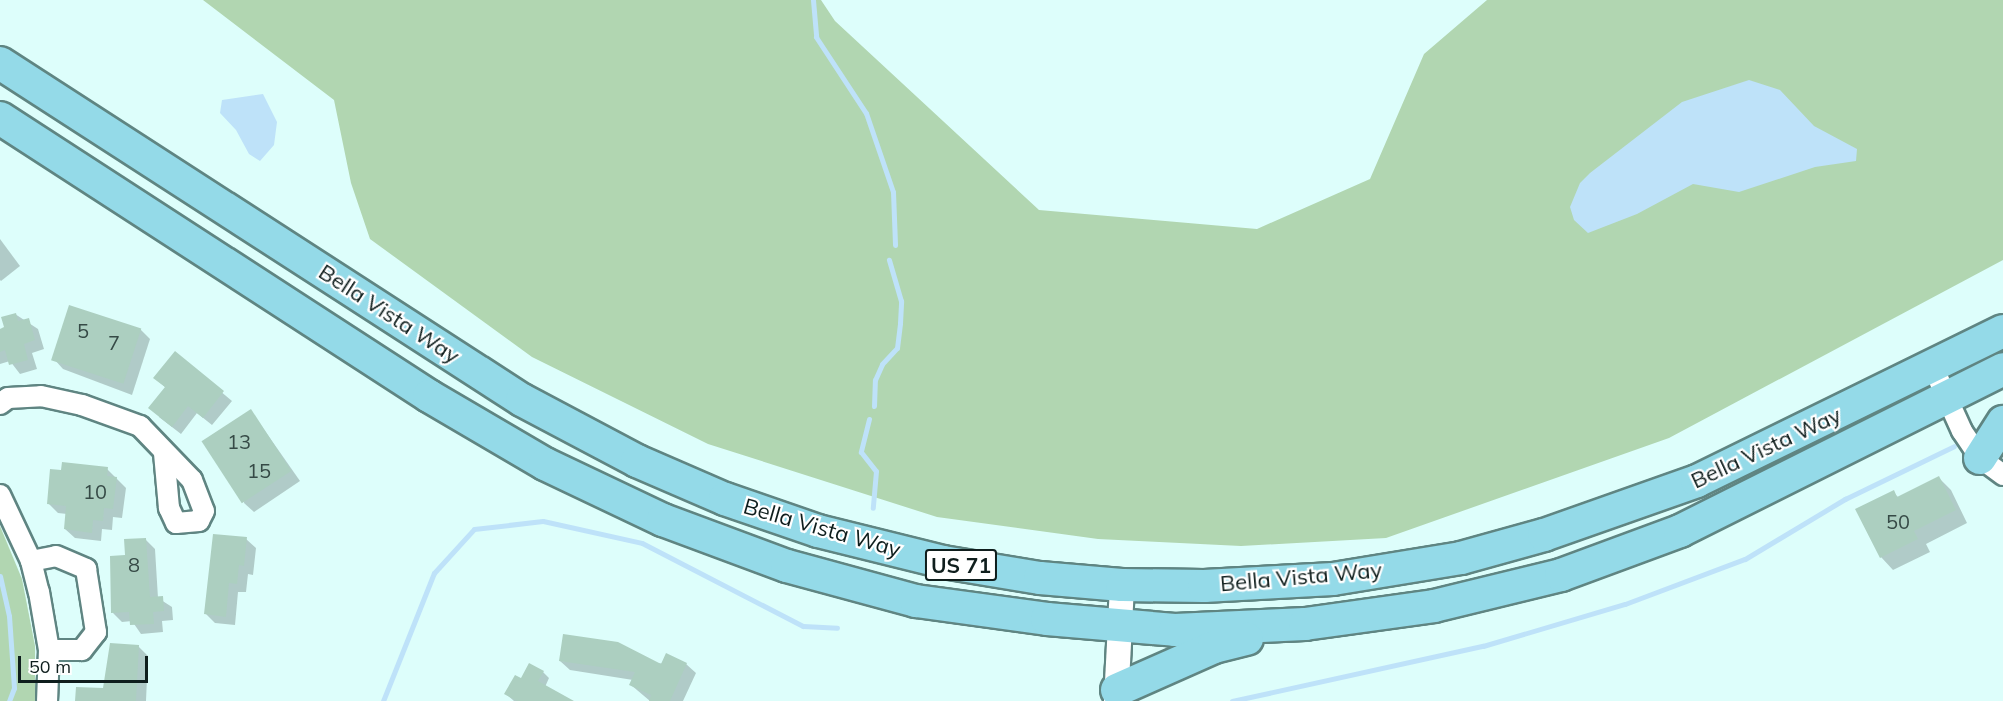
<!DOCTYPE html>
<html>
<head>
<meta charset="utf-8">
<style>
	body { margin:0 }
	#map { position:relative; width:2003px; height:701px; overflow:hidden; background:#ddfefb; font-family:Mulish,sans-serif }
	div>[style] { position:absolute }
	.green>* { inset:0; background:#b1d6b1 }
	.water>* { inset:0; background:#bee2f9 }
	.shadow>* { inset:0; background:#0003 }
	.stream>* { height:5px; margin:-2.5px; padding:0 2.5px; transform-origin:2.5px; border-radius:2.5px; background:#bee2f9 }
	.building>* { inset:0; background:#accfc0; transform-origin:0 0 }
	.roads { filter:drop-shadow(2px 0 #5f8582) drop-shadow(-2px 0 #5f8582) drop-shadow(0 2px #5f8582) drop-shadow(0 -2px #5f8582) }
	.minor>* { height:20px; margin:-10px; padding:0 10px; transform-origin:10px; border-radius:10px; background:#fff }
	.tertiary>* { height:24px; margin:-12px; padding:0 12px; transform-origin:12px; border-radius:12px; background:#fff }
	.primary>* { height:32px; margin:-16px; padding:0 16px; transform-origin:16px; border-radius:16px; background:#94dae8 }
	span { translate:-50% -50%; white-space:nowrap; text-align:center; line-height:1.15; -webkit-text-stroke:4.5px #fff; paint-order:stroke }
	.number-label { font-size:20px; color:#364a46 }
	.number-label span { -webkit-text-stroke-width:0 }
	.shield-label span { padding:2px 4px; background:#fff; border:2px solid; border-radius:4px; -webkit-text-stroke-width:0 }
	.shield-label { font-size:21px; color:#0f1e1d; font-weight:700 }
	.street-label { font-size:22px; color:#0f1e1d }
	.scale { position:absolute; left:18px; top:656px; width:130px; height:27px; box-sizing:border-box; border:3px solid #0f1e1d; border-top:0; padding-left:8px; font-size:18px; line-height:21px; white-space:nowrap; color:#0f1e1d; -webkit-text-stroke:4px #fff; paint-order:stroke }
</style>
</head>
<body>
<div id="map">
	<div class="green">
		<i style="clip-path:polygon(203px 0,821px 0,835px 21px,1039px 210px,1257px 229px,1370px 179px,1424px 54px,1487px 0,2003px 0,2003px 260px,1669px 438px,1386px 538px,1241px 546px,1098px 539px,937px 517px,708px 444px,532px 357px,370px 239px,351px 183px,334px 100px)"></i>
		<i style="clip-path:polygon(0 526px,22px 579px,35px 646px,35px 701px,0 701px)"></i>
	</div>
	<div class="water">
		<i style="clip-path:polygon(1749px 80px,1780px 90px,1814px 126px,1857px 149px,1856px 161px,1815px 167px,1739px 192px,1693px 184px,1637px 214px,1588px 233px,1574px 220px,1570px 207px,1580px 183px,1590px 173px,1682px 102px)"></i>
		<i style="clip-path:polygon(263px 94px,277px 122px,274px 145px,260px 161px,249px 154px,236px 130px,220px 113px,222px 100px)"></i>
	</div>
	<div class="shadow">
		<i style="clip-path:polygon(0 239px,20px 266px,1px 281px,0 280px)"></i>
		<i style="clip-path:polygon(15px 314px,38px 329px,44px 349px,32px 353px,37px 369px,20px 374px,10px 361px,0 364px,0 330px,6px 329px)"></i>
		<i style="clip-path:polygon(140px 329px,150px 339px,132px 395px,63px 369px,54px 359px)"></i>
		<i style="clip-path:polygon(175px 353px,232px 401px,212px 425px,197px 413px,181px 434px,159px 417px,166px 388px,155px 378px)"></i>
		<i style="clip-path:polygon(251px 411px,300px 481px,254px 512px,244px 503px)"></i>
		<i style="clip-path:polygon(107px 469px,126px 488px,122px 518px,113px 517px,112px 530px,102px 529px,101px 541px,75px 538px,65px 529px,67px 514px,58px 513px,48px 503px)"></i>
		<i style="clip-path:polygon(1939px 478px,1951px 490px,1967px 523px,1926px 544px,1930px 552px,1893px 570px,1881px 557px,1893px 492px,1899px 498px)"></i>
		<i style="clip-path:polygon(145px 539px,155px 549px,158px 598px,172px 607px,173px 620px,162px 621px,163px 632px,141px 634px,132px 621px,122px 622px,113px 613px,126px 556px)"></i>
		<i style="clip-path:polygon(246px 539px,256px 548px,253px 575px,248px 574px,246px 592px,238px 592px,235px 625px,215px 623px,206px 614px)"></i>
		<i style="clip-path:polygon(138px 646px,148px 656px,146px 701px,77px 701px,105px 690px)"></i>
		<i style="clip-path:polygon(560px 661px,686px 664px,696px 673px,683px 701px,650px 701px,631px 685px,633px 680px,570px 670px)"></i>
		<i style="clip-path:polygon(543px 672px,549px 678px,545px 687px,566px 701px,514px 701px,506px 694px,522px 680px)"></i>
	</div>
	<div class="stream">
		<i style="left:813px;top:0;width:37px;rotate:85deg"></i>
		<i style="left:816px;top:37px;width:91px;rotate:56.7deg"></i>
		<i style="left:866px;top:113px;width:83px;rotate:71.1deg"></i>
		<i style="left:893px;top:192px;width:53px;rotate:87.8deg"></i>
		<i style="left:874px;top:406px;width:26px;rotate:-88deg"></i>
		<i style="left:875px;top:380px;width:17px;rotate:-66deg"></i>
		<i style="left:882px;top:364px;width:22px;rotate:-47deg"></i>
		<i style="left:897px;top:348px;width:25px;rotate:-83deg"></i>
		<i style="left:900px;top:323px;width:22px;rotate:-87deg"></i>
		<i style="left:901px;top:301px;width:43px;rotate:-106.3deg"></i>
		<i style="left:869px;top:419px;width:34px;rotate:104deg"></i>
		<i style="left:861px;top:452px;width:24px;rotate:52deg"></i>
		<i style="left:876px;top:471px;width:37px;rotate:95deg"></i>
		<i style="left:0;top:576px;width:41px;rotate:77.3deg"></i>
		<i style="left:9px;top:616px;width:72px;rotate:86deg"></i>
		<i style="left:14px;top:688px;width:14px;rotate:111deg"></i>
		<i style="left:383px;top:701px;width:138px;rotate:-68.3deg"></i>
		<i style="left:434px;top:573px;width:59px;rotate:-47.7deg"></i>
		<i style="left:474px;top:529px;width:69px;rotate:-6.6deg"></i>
		<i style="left:543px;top:521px;width:101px;rotate:12.5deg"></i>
		<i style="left:642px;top:543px;width:181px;rotate:27.3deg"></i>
		<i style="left:803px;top:626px;width:34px;rotate:3deg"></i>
		<i style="left:1232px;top:701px;width:257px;rotate:-12.4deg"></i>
		<i style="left:1483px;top:646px;width:148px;rotate:-16.5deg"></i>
		<i style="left:1625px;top:604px;width:128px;rotate:-20.6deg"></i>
		<i style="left:1745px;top:559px;width:117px;rotate:-31deg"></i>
		<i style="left:1845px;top:499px;width:121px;rotate:-25.9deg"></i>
	</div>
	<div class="building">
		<i style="left:69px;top:305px;width:76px;height:58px;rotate:18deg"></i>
		<i style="clip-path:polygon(16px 313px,18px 321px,29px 318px,35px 340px,24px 344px,28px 360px,9px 365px,5px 350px,0 352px,0 329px,4px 327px,1px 317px)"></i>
		<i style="clip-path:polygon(175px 351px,224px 391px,203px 418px,188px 406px,172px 427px,148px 408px,165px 387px,153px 378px)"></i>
		<i style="left:251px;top:409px;width:74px;height:59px;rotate:57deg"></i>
		<i style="clip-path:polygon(62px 462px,108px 467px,107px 476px,117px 477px,113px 509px,104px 508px,103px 521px,93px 520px,92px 533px,64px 529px,66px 506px,47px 504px,50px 469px,61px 470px)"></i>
		<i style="clip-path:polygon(1939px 476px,1956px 510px,1914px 531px,1918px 539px,1880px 558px,1855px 509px,1894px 490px,1897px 497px)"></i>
		<i style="clip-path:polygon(213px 534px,247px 537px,244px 566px,239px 565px,237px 584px,229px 583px,226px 617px,204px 614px)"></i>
		<i style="clip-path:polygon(146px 538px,150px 597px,163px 596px,164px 611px,153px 612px,154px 624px,130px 625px,129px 612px,111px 613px,110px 556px,125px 555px,124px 539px)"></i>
		<i style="clip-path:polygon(563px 634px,618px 642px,661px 664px,666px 653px,687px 663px,670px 701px,649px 701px,651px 695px,629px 685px,635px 672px,559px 661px)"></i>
		<i style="clip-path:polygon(110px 643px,139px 645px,136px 701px,75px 701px,76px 687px,103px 688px)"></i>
		<i style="clip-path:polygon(529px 663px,544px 671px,538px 681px,574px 701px,517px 701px,504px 694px,515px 675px,521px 678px)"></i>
	</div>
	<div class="roads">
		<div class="minor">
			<i style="left:1933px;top:367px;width:70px;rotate:65.6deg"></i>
			<i style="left:1962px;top:431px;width:32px;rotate:56deg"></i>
			<i style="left:1980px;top:458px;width:29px;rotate:36deg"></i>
			<i style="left:0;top:404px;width:10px;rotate:-37deg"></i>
			<i style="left:8px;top:398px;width:33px;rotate:-3deg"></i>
			<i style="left:41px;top:396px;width:42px;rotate:12.4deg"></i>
			<i style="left:82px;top:405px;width:62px;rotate:19.9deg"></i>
			<i style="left:140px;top:426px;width:75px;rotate:46.1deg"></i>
			<i style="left:192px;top:480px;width:33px;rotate:69deg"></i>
			<i style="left:204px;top:511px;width:11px;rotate:117deg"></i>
			<i style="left:199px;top:521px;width:23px;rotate:175deg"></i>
			<i style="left:176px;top:523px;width:17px;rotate:-115deg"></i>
			<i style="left:169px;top:508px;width:55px;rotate:-95.2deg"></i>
			<i style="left:0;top:495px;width:73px;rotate:64.8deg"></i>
			<i style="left:31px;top:561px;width:32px;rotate:76deg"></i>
			<i style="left:39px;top:592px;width:59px;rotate:80.2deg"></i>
			<i style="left:49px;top:650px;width:51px;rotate:92.2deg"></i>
			<i style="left:31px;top:561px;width:25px;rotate:-11deg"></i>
			<i style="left:56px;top:556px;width:33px;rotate:23deg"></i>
			<i style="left:86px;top:569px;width:64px;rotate:81deg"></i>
			<i style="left:96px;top:632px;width:23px;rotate:128deg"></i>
			<i style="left:82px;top:650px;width:33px;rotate:180deg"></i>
		</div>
		<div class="tertiary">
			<i style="left:1116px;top:701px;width:116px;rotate:-87deg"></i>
		</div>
		<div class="primary">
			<i style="left:0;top:63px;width:621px;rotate:32.85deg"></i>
			<i style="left:522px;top:400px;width:130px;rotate:27.9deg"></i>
			<i style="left:637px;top:461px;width:96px;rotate:23.4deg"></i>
			<i style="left:725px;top:499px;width:98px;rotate:19deg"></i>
			<i style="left:818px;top:531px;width:129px;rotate:13.9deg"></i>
			<i style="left:943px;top:562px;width:98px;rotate:9.4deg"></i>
			<i style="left:1040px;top:578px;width:82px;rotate:4.9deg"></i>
			<i style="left:1122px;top:585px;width:82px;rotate:0.7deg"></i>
			<i style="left:1204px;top:586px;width:129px;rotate:-3.1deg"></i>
			<i style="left:1333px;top:579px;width:130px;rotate:-9.3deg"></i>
			<i style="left:1461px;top:558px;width:86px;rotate:-15.5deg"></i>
			<i style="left:1544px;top:535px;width:162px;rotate:-19.4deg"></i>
			<i style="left:1697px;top:481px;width:341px;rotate:-26.1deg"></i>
			<i style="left:0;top:118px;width:511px;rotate:32.94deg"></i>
			<i style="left:429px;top:396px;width:134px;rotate:30.4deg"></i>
			<i style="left:545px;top:464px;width:131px;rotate:25.4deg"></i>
			<i style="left:663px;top:520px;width:132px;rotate:20.4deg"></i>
			<i style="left:787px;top:566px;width:134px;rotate:15.2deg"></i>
			<i style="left:916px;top:601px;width:132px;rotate:7.8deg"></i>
			<i style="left:1047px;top:619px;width:128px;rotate:4.9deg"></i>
			<i style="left:1175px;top:630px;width:130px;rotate:-2.6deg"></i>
			<i style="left:1305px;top:624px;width:130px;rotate:-7.9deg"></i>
			<i style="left:1434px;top:606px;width:131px;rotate:-13.7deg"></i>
			<i style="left:1561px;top:575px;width:127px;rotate:-20.3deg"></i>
			<i style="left:1680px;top:531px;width:361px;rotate:-26.6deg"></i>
			<i style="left:1980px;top:458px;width:43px;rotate:-57.4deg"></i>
			<i style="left:1117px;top:690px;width:106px;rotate:-23.9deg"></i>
			<i style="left:1214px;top:647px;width:34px;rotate:-14deg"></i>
		</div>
	</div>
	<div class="number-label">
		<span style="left:83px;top:330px">5</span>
		<span style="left:114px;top:342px">7</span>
		<span style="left:239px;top:441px">13</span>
		<span style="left:259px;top:470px">15</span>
		<span style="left:95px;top:491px">10</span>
		<span style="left:1898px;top:521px">50</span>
		<span style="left:134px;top:564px">8</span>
	</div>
	<div class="shield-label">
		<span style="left:961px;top:565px">US 71</span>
	</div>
	<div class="street-label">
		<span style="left:389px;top:314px;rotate:33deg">Bella Vista Way</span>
		<span style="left:1766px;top:448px;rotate:-25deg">Bella Vista Way</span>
		<span style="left:822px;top:528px;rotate:16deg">Bella Vista Way</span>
		<span style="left:1301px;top:577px;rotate:-5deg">Bella Vista Way</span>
	</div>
	<div class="scale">50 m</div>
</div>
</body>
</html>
